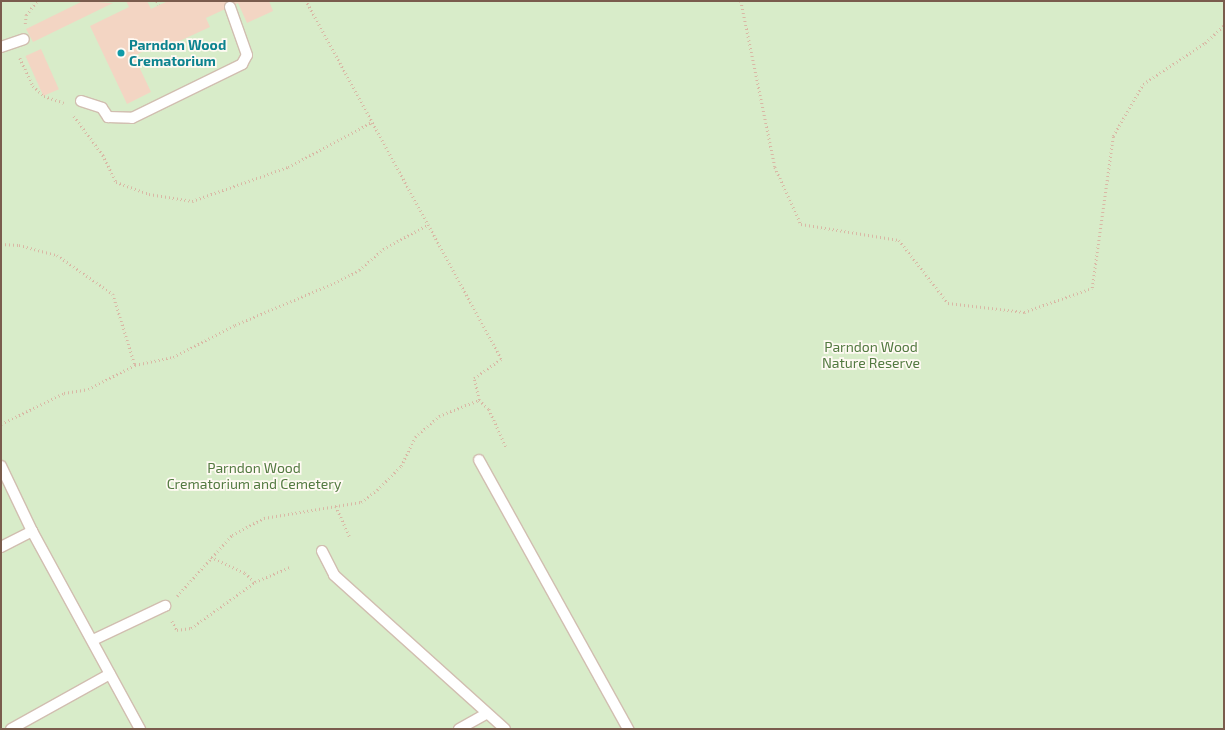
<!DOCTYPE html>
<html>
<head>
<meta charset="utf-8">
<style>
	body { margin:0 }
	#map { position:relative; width:1225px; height:730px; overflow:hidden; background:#fdf6ec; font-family:"Exo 2",sans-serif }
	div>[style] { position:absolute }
	.green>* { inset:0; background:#d8ecc9; transform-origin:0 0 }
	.building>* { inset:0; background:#f3d5c3; transform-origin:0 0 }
	.path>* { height:2.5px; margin-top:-1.25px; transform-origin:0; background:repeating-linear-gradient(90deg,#d9b8a5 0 1px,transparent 0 4px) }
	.roads { filter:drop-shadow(1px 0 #d1beb0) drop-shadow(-1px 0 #d1beb0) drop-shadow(0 1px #d1beb0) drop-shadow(0 -1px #d1beb0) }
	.lane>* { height:10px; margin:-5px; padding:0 5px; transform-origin:5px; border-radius:5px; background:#fff }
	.dots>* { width:11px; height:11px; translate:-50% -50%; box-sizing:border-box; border:2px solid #fffaf3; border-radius:50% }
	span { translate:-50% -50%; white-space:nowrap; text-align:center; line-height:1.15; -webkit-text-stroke:3.5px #fffaf3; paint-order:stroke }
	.culture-label { font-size:14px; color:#0d838f; font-weight:700 }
	.left { translate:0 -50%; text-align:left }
	.park-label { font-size:14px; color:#537a41 }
	.frame { position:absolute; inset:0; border:2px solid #7a5c4d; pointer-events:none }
</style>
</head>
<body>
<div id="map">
	<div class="green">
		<i style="left:1px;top:1px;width:1223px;height:728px"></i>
	</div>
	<div class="building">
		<i style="clip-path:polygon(83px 1px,113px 3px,33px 42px,26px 29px)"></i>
		<i style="clip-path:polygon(126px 1px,147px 1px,151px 9px,168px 1px,269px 1px,273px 11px,247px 23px,238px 3px,206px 18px,210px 27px,158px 51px,156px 45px,134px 56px,151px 92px,127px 104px,90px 26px,129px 7px)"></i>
		<i style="left:41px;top:49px;width:44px;height:17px;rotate:66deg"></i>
	</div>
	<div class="path">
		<i style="left:157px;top:1px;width:4px;rotate:63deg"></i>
		<i style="left:741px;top:1px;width:169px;rotate:78.4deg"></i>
		<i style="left:775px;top:167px;width:63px;rotate:65.5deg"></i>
		<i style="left:801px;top:224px;width:99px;rotate:9.3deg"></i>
		<i style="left:899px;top:240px;width:80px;rotate:52.1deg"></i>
		<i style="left:948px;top:303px;width:77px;rotate:6.8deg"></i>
		<i style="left:1024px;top:312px;width:72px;rotate:-19.4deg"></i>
		<i style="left:1092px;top:288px;width:153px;rotate:-82.1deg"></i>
		<i style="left:1113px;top:136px;width:60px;rotate:-60deg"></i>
		<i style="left:1143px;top:84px;width:74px;rotate:-33.5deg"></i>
		<i style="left:1205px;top:43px;width:26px;rotate:-43deg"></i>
		<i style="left:25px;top:24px;width:9px;rotate:-84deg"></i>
		<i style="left:26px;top:15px;width:18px;rotate:-52deg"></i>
		<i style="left:20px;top:58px;width:31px;rotate:65deg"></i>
		<i style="left:33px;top:86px;width:15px;rotate:42deg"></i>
		<i style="left:44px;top:96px;width:21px;rotate:19deg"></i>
		<i style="left:74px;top:116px;width:49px;rotate:53.4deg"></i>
		<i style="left:103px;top:155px;width:30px;rotate:64deg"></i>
		<i style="left:116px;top:182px;width:35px;rotate:20deg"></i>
		<i style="left:149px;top:194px;width:44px;rotate:9.2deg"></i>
		<i style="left:192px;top:201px;width:102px;rotate:-19.5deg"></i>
		<i style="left:288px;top:167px;width:95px;rotate:-28.2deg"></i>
		<i style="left:1px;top:244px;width:18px;rotate:3deg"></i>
		<i style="left:19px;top:245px;width:39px;rotate:15deg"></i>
		<i style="left:57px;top:255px;width:68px;rotate:34.9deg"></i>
		<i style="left:113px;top:294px;width:74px;rotate:72.8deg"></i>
		<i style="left:479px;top:400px;width:13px;rotate:42deg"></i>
		<i style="left:489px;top:409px;width:42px;rotate:65.9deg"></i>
		<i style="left:1px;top:424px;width:70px;rotate:-26.2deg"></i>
		<i style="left:64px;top:393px;width:24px;rotate:-9deg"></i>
		<i style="left:88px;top:389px;width:53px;rotate:-27.1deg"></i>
		<i style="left:135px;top:365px;width:39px;rotate:-12deg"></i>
		<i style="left:173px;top:357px;width:70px;rotate:-27.3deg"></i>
		<i style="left:235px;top:325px;width:108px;rotate:-23deg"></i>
		<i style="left:334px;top:283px;width:28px;rotate:-27deg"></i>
		<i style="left:359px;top:270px;width:32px;rotate:-41deg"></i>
		<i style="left:383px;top:249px;width:52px;rotate:-28.5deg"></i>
		<i style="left:336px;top:506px;width:34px;rotate:66deg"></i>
		<i style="left:211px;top:557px;width:38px;rotate:25deg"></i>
		<i style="left:245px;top:573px;width:13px;rotate:42deg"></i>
		<i style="left:177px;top:596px;width:82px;rotate:-48deg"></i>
		<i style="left:232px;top:535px;width:36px;rotate:-28deg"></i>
		<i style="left:264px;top:518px;width:98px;rotate:-9.4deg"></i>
		<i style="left:361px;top:502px;width:20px;rotate:-37deg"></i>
		<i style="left:377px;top:490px;width:34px;rotate:-45deg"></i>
		<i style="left:401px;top:466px;width:32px;rotate:-64deg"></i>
		<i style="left:415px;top:437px;width:32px;rotate:-41deg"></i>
		<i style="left:439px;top:416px;width:43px;rotate:-21.8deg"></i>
		<i style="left:479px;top:400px;width:23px;rotate:-103deg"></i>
		<i style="left:474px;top:378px;width:33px;rotate:-35deg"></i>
		<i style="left:501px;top:359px;width:408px;rotate:-118.6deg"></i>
		<i style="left:172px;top:621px;width:10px;rotate:61deg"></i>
		<i style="left:177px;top:630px;width:14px;rotate:-8deg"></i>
		<i style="left:191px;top:628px;width:79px;rotate:-35.7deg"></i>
		<i style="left:255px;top:582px;width:39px;rotate:-23deg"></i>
	</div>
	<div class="roads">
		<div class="lane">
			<i style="left:1px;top:47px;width:24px;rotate:-19deg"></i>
			<i style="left:81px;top:101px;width:22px;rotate:18deg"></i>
			<i style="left:102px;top:108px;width:11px;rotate:56deg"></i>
			<i style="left:108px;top:117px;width:24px;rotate:2deg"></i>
			<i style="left:132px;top:118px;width:123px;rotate:-26.1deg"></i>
			<i style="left:242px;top:64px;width:10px;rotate:-61deg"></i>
			<i style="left:247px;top:55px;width:51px;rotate:-109.5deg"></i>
			<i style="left:479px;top:460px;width:308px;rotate:61deg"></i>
			<i style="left:1px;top:466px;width:72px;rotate:64.5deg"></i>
			<i style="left:32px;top:531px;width:226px;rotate:61.4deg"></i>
			<i style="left:1px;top:547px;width:35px;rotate:-27deg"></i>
			<i style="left:322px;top:551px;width:27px;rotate:63deg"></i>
			<i style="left:334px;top:575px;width:230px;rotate:42deg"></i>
			<i style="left:93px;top:640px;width:80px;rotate:-25.3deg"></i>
			<i style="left:11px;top:729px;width:113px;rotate:-29.1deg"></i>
			<i style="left:459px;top:729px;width:31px;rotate:-29deg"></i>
		</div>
	</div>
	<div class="dots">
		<i style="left:121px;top:53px;background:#0f9aa8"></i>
	</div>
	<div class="culture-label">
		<span class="left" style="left:129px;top:53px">Parndon Wood<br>Crematorium</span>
	</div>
	<div class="park-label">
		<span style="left:871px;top:355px">Parndon Wood<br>Nature Reserve</span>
		<span style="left:254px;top:476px">Parndon Wood<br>Crematorium and Cemetery</span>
	</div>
	<div class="frame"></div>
</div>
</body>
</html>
